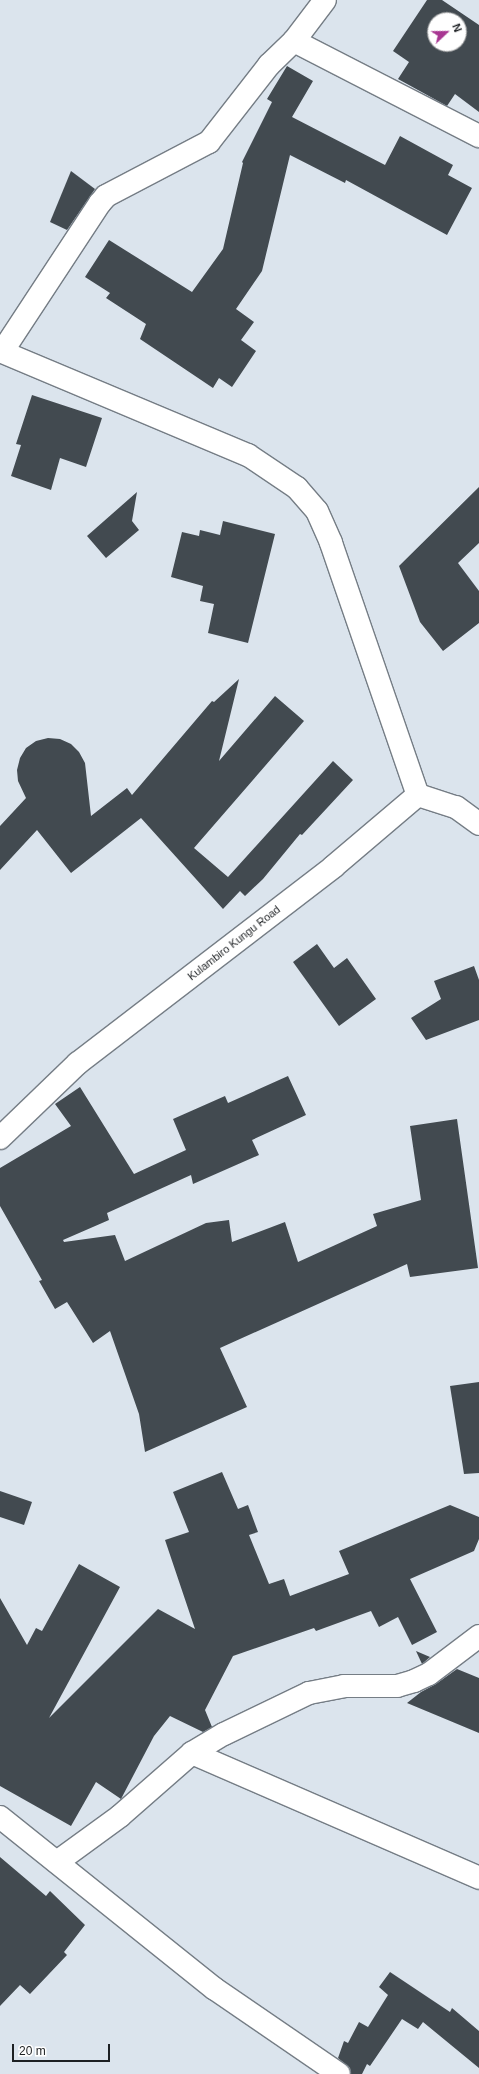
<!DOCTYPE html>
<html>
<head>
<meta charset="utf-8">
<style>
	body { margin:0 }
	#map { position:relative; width:479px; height:2074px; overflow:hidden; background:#dbe4ed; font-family:Arial,sans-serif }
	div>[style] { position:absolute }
	.building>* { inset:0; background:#424a50 }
	.roads { filter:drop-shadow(1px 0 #757d85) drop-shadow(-1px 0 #757d85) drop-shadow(0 1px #757d85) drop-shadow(0 -1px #757d85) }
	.street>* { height:22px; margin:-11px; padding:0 11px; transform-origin:11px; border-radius:11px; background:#fff }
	span { translate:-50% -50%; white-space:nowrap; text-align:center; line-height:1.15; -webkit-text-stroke:4px #fff; paint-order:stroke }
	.street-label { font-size:11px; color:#1d2023 }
	.north { position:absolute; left:427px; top:12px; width:40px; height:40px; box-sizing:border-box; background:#fff; border:1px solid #a5a6a7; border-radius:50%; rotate:68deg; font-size:11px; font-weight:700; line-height:16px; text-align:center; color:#1d2023 }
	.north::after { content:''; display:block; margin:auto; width:14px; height:18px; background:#a83692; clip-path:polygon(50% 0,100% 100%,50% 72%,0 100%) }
	.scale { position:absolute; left:12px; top:2044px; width:98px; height:18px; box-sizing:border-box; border:2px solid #1d2023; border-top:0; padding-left:5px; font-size:12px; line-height:14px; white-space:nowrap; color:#1d2023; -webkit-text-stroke:3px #fff; paint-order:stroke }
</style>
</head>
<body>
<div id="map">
	<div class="building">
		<i style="clip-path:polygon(evenodd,427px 0,442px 0,479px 25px,479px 112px,455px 94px,447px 106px,398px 79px,409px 62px,393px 51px,427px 0,435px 20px,459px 20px,459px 44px,435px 44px,435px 20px)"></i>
		<i style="clip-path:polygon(287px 66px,313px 81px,292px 117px,385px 165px,400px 136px,453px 165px,448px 175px,472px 188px,447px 235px,346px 180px,345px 183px,290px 155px,262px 271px,236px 309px,254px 322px,241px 340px,256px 351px,232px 387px,219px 378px,213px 388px,140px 339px,146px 324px,106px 298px,110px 293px,85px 277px,109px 240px,192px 292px,223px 249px,243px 163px,242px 162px,272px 102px,267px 99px)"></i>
		<i style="clip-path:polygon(71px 171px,95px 189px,67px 230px,50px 222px)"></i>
		<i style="clip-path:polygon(32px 395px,102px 418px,86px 467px,60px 458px,51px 490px,11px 476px,21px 445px,16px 444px)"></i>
		<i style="clip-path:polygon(479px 487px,479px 543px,458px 563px,479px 591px,479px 623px,443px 651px,420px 622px,399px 566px)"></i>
		<i style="clip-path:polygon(137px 492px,132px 521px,139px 530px,106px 558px,87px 536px)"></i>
		<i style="clip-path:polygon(223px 521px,275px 534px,248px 643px,208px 633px,214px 604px,200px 601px,203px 586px,171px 577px,182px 532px,199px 536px,200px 530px,220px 535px)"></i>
		<i style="clip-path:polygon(239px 679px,219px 761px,275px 696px,304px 721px,194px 848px,228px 877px,333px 761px,353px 780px,302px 835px,300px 834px,263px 879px,245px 896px,240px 891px,223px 909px,141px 818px,71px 873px,37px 830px,0 870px,0 826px,26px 798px,18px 781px,17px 770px,20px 758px,26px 748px,36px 741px,48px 738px,60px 739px,71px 744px,79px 752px,85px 763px,91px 816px,127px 788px,132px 795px,212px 701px,214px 702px)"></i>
		<i style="clip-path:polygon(317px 944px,334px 968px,347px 958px,376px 999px,339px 1026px,293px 962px)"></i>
		<i style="clip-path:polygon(474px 966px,479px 980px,479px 1020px,426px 1040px,411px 1018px,441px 999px,434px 981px)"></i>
		<i style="clip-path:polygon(288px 1076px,306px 1115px,252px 1140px,259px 1155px,193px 1184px,191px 1175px,107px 1213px,109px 1220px,63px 1240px,64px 1242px,115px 1235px,125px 1261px,206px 1223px,229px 1220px,232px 1242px,285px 1222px,298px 1262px,377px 1226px,373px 1214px,421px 1200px,410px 1126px,457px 1119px,478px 1268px,410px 1277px,407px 1264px,220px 1348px,247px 1407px,145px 1452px,139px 1414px,110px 1331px,93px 1343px,67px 1302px,55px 1309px,39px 1281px,42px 1280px,0 1206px,0 1168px,71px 1126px,55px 1104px,80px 1087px,134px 1174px,186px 1150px,173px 1119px,225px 1096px,228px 1103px)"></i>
		<i style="clip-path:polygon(479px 1382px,479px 1473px,464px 1474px,450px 1386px)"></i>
		<i style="clip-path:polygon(222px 1472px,238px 1509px,248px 1505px,258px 1532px,249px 1535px,269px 1584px,284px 1579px,290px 1596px,349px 1574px,339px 1551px,450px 1505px,479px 1517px,479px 1539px,474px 1551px,410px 1579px,437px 1632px,412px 1645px,398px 1617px,379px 1627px,371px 1611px,316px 1631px,314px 1628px,233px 1656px,205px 1710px,212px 1727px,203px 1732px,170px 1716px,154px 1736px,121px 1799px,96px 1782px,71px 1826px,0 1786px,0 1598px,27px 1645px,36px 1628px,42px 1631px,79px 1564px,120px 1587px,49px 1718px,158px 1609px,195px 1629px,165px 1540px,189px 1532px,173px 1492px)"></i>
		<i style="clip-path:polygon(0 1491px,32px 1502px,24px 1525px,0 1517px)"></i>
		<i style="clip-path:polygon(416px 1651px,430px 1657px,422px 1664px)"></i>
		<i style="clip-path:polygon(457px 1669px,479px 1678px,479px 1733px,407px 1703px,421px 1692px,436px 1684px)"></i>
		<i style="clip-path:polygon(0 1857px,46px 1896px,50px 1891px,85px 1925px,64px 1952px,67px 1955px,30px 1994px,20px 1985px,0 2006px)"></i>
		<i style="clip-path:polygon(390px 1972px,450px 2012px,452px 2008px,479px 2031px,479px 2068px,423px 2022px,418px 2029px,402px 2019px,370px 2066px,367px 2064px,362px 2074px,351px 2074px,350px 2068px,338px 2058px,344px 2041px,348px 2043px,359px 2022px,368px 2027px,388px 1995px,379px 1987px)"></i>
	</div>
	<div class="roads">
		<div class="street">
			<i style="left:294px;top:41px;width:208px;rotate:27.2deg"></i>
			<i style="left:0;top:351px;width:269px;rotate:22.8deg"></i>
			<i style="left:248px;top:455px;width:59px;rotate:34deg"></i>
			<i style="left:297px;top:488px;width:30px;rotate:49deg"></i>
			<i style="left:317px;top:511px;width:35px;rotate:66deg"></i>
			<i style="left:331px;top:543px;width:267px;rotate:71deg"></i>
			<i style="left:2px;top:352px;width:178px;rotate:-56.7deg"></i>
			<i style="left:100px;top:203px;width:9px;rotate:-49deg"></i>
			<i style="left:106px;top:196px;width:116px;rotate:-27.7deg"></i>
			<i style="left:209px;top:142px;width:98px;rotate:-52.1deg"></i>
			<i style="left:269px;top:65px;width:35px;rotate:-44deg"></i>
			<i style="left:294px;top:41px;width:51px;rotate:-52.9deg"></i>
			<i style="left:0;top:1138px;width:108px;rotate:-43.9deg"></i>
			<i style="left:78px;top:1063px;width:322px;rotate:-37.5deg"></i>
			<i style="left:333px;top:867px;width:111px;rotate:-40.3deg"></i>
			<i style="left:418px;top:795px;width:40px;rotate:18deg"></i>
			<i style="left:456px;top:807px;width:29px;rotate:36deg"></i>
			<i style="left:192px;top:1753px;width:313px;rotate:23.5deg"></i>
			<i style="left:0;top:1817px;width:275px;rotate:38.7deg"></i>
			<i style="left:215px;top:1989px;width:150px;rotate:34.4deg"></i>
			<i style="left:57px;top:1862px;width:78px;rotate:-36.1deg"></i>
			<i style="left:120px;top:1816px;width:96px;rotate:-41.2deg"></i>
			<i style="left:192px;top:1753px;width:37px;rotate:-31deg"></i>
			<i style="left:224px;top:1734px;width:94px;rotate:-25.8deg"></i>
			<i style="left:309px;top:1693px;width:36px;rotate:-11deg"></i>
			<i style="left:344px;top:1686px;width:53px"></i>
			<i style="left:397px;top:1686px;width:18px;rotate:-16deg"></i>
			<i style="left:414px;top:1681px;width:17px;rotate:-25deg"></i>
			<i style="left:429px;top:1674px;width:63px;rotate:-37.2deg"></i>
		</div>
	</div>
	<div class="street-label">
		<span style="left:234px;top:943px;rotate:-38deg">Kulambiro Kungu Road</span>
	</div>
	<div class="north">N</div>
	<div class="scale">20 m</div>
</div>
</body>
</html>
